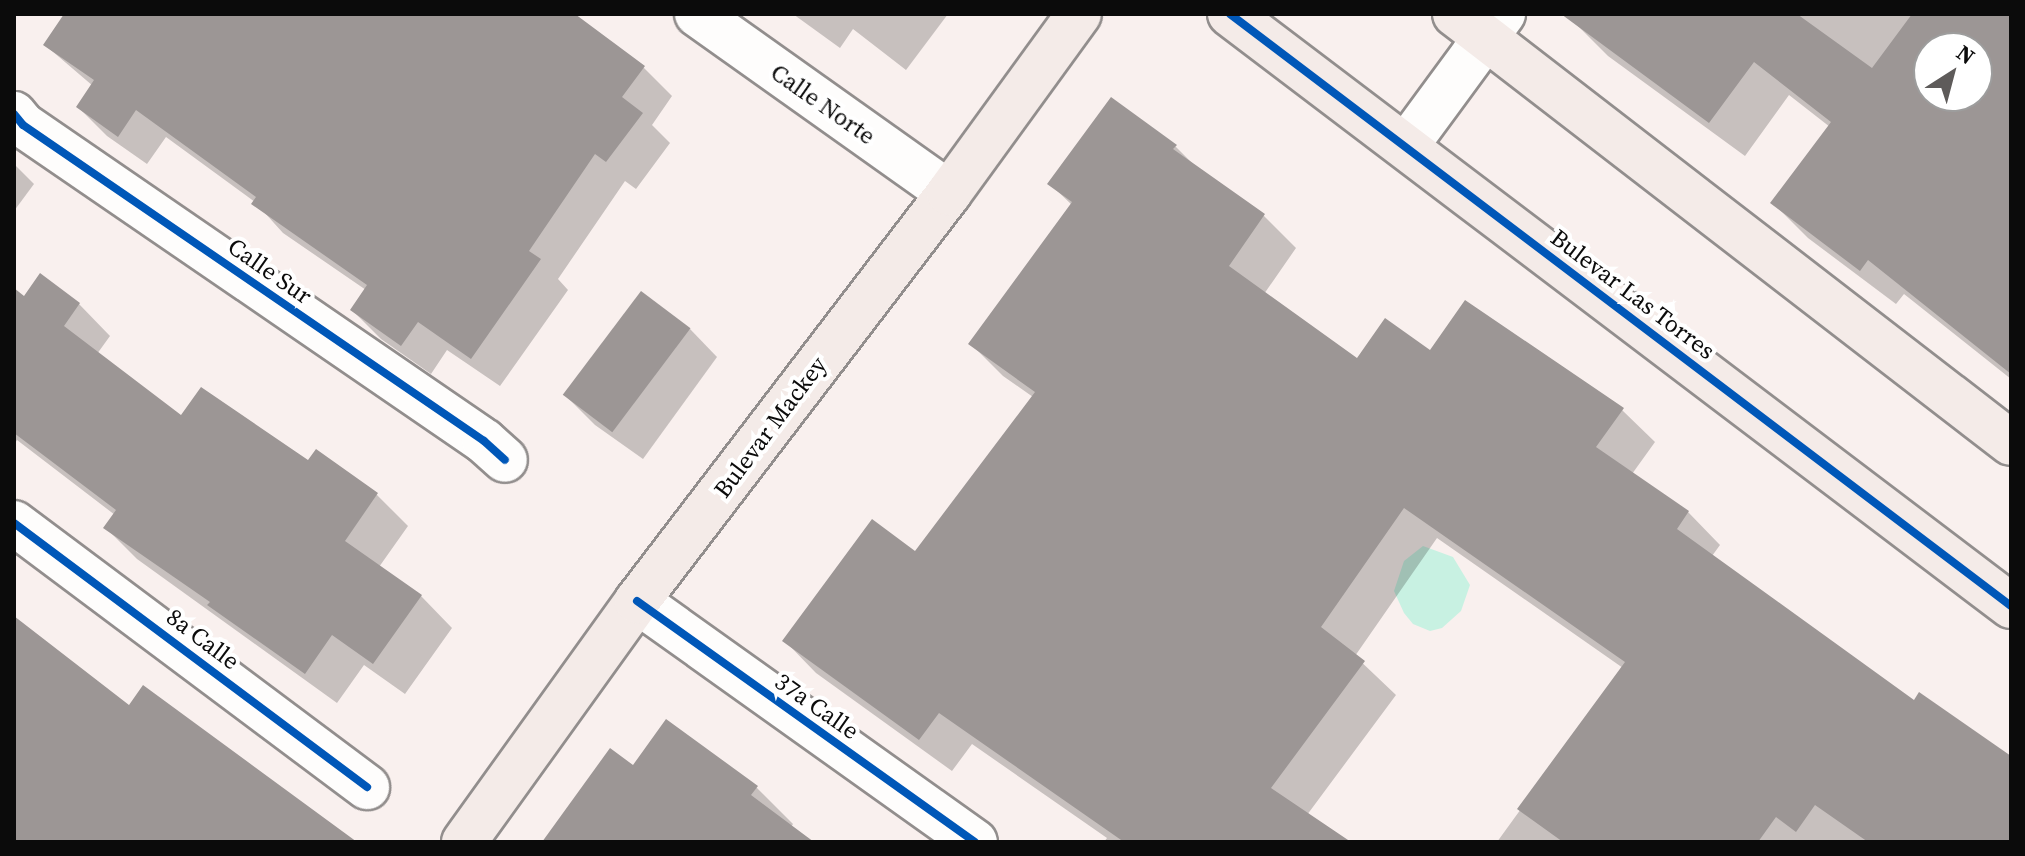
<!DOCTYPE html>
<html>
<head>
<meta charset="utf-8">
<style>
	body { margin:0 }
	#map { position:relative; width:2025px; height:856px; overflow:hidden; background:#f9f0ee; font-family:"Source Serif 4",serif }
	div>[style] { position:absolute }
	.water>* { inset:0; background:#c8f1e2 }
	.shadow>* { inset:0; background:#0003 }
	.building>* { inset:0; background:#9c9695; transform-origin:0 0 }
	.roads { filter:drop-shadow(2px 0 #928e8d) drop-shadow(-2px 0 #928e8d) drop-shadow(0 2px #928e8d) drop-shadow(0 -2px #928e8d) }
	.street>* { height:44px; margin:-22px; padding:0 22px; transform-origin:22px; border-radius:22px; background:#fefdfc }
	.secondary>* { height:44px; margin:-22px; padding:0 22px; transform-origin:22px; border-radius:22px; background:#f4ebe8 }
	.cycleway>* { height:8px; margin:-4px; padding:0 4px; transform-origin:4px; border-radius:4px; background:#0057b8 }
	span { translate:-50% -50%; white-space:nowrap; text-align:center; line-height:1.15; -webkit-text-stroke:8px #fff; paint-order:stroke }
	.street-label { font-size:24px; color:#0b0b0b }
	.frame { position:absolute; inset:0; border:16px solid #0b0b0b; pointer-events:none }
	.north { position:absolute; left:1913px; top:32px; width:80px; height:80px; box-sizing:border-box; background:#fff; border:2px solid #9d9d9d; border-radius:50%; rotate:36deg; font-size:22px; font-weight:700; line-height:32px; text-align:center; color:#0b0b0b }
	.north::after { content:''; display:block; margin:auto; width:28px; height:36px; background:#5e5b5a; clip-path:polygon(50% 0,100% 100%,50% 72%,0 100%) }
</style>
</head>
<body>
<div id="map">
	<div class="water">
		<i style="clip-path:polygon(1423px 546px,1453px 557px,1470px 585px,1461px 611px,1442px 628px,1430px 631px,1413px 624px,1404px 613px,1394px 591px,1404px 561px)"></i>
	</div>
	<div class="shadow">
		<i style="clip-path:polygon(67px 14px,572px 14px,644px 68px,672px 96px,652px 125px,670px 143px,636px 189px,625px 181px,558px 279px,568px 290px,500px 386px,447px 350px,431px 374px,381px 339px,352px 310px,366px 290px,283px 233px,255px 202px,166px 137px,147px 164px,107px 136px,78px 107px,93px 86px,45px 45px)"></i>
		<i style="clip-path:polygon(793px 14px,948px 14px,906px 70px,853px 29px,840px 48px)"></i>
		<i style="clip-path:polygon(evenodd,1578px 14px,2011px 14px,2011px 379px,1904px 294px,1896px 304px,1808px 238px,1773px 203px,1830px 127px,1789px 95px,1745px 156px,1608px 56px,1573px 21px,1578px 14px,1929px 48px,1977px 48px,1977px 96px,1929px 96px,1929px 48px)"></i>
		<i style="clip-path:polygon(1175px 146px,1199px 170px,1264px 216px,1296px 248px,1264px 294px,1357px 360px,1431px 352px,1622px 410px,1655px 442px,1632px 474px,1688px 512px,1720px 545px,1712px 556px,1914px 703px,2011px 759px,2011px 842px,1497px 842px,1623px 668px,1437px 538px,1355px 656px,1396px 695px,1307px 815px,1347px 842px,1104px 842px,1107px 838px,972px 744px,952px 771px,816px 673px,784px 640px,916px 553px,1033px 397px,1003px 376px,971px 344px,1072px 205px,1050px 184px)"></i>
		<i style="clip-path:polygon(14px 164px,34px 184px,14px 211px)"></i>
		<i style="clip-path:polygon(40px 276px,79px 304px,110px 336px,97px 354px,182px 418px,309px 463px,377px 495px,408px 526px,379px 567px,421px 596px,452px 628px,405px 694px,364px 665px,337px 703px,137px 559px,106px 528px,115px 515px,17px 440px,14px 445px,14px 302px,19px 306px)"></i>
		<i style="clip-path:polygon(690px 329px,717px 357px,643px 459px,595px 425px,567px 397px)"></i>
		<i style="clip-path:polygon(633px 767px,757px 788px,793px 824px,791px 827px,811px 842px,545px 842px)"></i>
	</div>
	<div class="building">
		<i style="clip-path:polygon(64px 14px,575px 14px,645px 66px,622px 97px,643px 113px,606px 162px,595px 154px,529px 251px,541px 259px,471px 359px,418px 322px,401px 346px,350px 310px,367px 285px,251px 204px,256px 197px,136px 110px,118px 137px,76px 107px,94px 80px,43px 45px)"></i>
		<i style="clip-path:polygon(evenodd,1561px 14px,1797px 14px,1872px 68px,1912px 14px,2011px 14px,2011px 374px,1868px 260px,1860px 271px,1770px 203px,1831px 122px,1754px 62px,1709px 123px,1561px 14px,1929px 48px,1977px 48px,1977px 96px,1929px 96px,1929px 48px)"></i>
		<i style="clip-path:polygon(1111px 97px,1177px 145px,1173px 149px,1265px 214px,1229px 266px,1357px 358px,1385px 318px,1430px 350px,1465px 300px,1624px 408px,1596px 447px,1689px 511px,1677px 529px,1914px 700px,1919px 692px,2011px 756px,2011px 842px,1868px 842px,1815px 805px,1796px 832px,1776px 817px,1758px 842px,1563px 842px,1517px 809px,1625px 662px,1404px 508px,1321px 627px,1365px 661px,1271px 788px,1351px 842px,1124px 842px,939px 713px,919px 740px,782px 641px,872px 519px,915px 551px,1035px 392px,968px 344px,1072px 202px,1047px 184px)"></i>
		<i style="clip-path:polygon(40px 273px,80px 303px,64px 326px,181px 415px,201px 387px,308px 460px,316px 449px,378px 493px,345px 541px,422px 595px,373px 664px,332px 635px,305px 674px,207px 605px,210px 602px,103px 528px,116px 510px,14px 433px,14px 288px,24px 296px)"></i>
		<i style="left:641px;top:291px;width:62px;height:130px;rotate:37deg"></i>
		<i style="clip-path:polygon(14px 616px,129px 705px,143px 685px,357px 842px,14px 842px)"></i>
		<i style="clip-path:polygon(666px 719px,758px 786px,751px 795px,814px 842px,542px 842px,610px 748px,633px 765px)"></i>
	</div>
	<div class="roads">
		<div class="street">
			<i style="left:697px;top:14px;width:309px;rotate:35.4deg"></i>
			<i style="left:14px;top:114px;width:14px;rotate:51deg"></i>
			<i style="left:23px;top:125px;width:559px;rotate:34.43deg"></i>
			<i style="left:484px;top:441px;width:28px;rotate:42deg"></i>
			<i style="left:1406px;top:146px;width:164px;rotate:-53.7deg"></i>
			<i style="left:14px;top:523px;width:441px;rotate:36.8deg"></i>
			<i style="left:637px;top:601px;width:415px;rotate:35.5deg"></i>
		</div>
		<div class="secondary">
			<i style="left:1230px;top:14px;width:980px;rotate:37.16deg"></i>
			<i style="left:1455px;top:14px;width:702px;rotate:37.65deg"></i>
			<i style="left:464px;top:842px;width:297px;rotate:-54.3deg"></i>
			<i style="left:637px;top:601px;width:514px;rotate:-52.59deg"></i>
			<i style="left:949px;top:193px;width:221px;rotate:-54deg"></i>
		</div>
	</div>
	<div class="cycleway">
		<i style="left:1230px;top:14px;width:980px;rotate:37.16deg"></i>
		<i style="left:14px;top:114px;width:14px;rotate:51deg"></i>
		<i style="left:23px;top:125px;width:559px;rotate:34.43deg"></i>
		<i style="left:484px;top:441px;width:28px;rotate:42deg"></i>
		<i style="left:14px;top:523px;width:441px;rotate:36.8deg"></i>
		<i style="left:637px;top:601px;width:415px;rotate:35.5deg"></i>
	</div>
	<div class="street-label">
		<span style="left:823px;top:104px;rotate:35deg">Calle Norte</span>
		<span style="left:270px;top:271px;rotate:35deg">Calle Sur</span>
		<span style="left:1633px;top:294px;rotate:37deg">Bulevar Las Torres</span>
		<span style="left:770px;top:427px;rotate:-53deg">Bulevar Mackey</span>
		<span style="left:203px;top:639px;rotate:37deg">8a Calle</span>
		<span style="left:817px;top:706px;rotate:35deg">37a Calle</span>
	</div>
	<div class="frame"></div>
	<div class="north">N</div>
</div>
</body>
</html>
